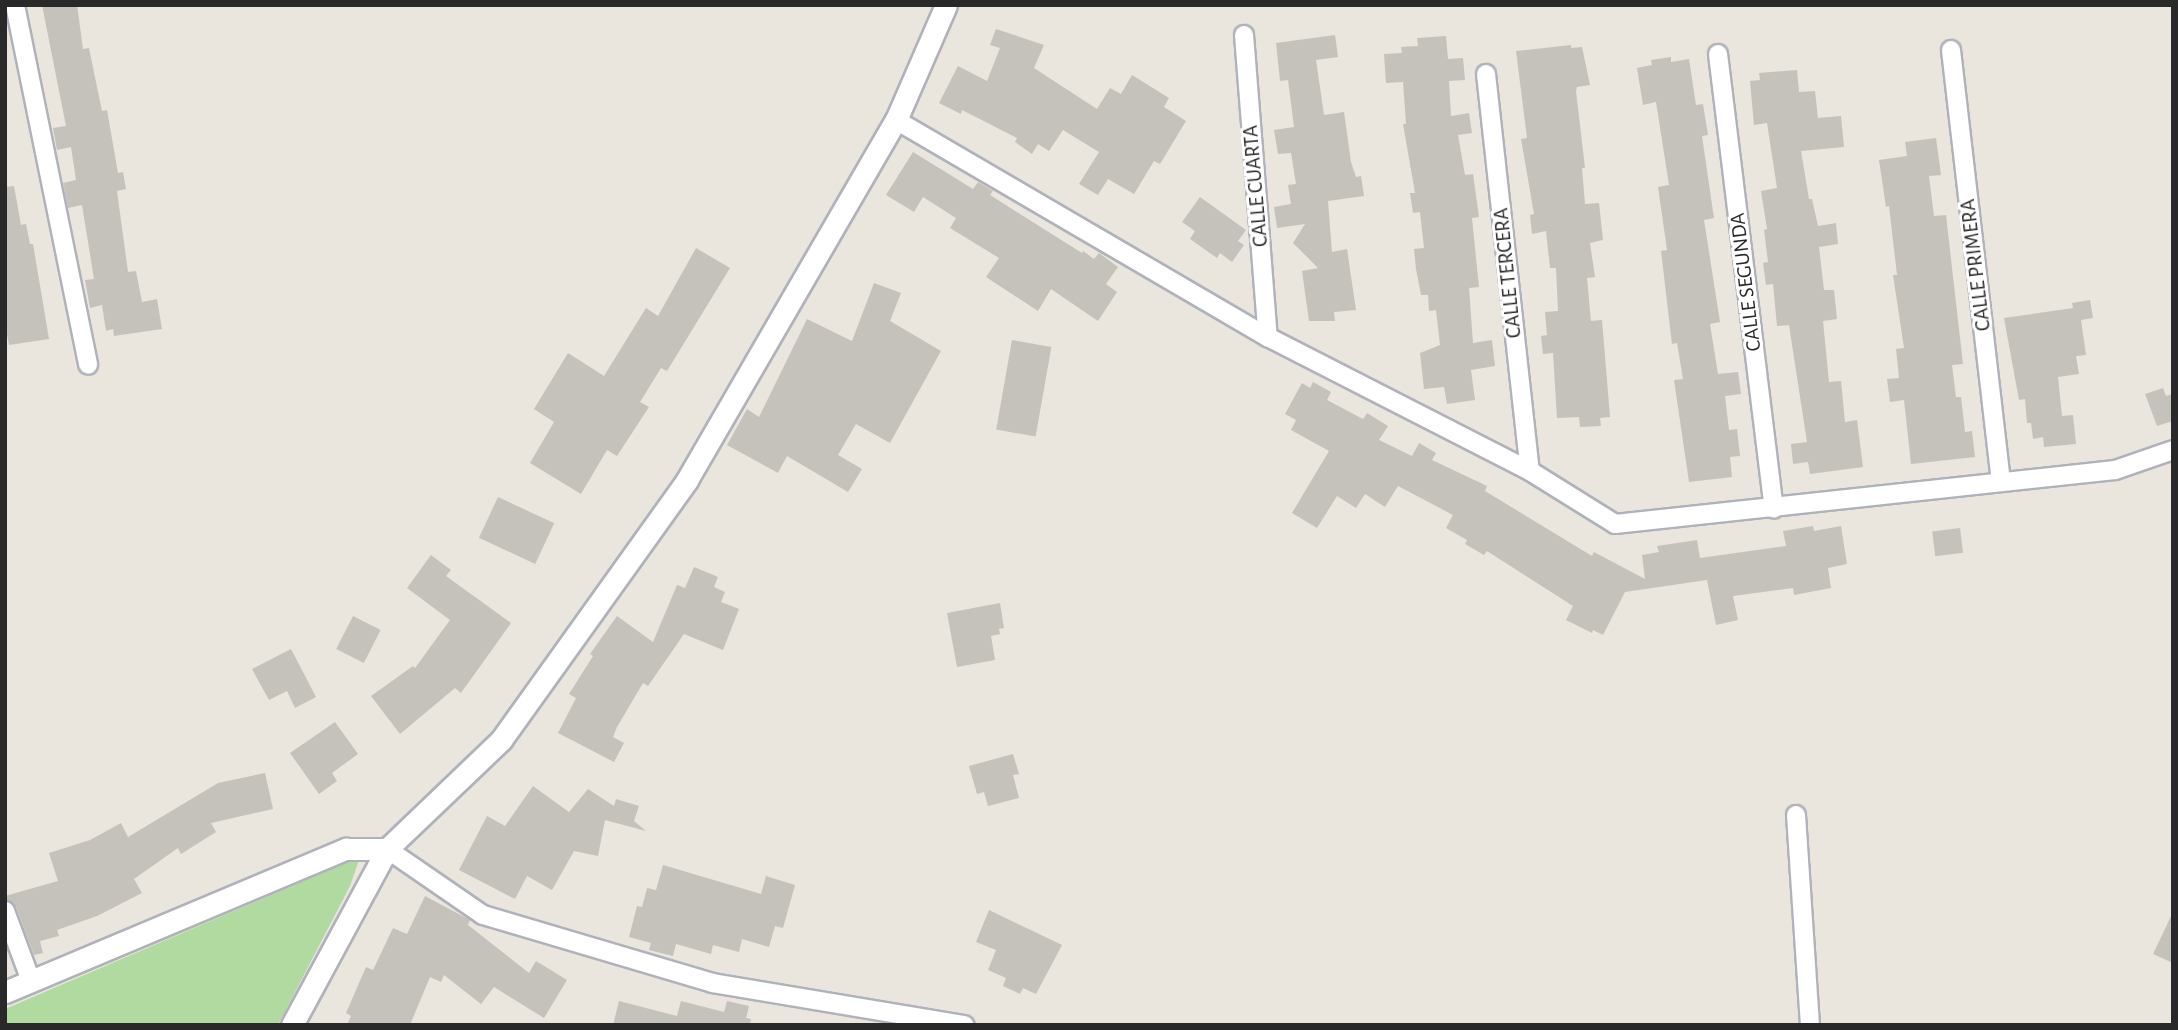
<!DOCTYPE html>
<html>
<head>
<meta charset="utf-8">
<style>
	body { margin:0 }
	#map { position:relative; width:2178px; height:1030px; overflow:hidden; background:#eae5dd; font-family:"Alegreya Sans",sans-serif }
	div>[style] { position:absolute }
	.green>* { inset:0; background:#b0daa0 }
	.building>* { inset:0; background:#c5c2bc; transform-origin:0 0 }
	.roads { filter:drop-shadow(2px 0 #b0b2bb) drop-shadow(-2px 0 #b0b2bb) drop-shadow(0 2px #b0b2bb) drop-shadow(0 -2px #b0b2bb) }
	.minor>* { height:18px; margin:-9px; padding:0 9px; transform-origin:9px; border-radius:9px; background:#fff }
	.tertiary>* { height:21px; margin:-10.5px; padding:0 10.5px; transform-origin:10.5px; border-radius:10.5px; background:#fff }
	span { translate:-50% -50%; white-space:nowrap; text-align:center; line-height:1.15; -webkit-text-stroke:6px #fff; paint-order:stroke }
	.street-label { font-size:21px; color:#292929 }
	.frame { position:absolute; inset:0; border:7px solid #292929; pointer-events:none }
</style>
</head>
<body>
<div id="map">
	<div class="green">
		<i style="clip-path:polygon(360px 857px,350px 886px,278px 1025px,5px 1025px,5px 1009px)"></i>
	</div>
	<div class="building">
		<i style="clip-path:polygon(42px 5px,77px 5px,83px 49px,89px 48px,102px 111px,107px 110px,118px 173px,123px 172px,126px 189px,117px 191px,128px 272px,136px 271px,142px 302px,157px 299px,162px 329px,114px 336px,113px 329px,106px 331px,102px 305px,90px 308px,85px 280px,94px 279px,82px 205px,68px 208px,63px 183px,76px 180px,71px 147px,57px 150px,53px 128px,66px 126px)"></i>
		<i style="clip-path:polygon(996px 29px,1044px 45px,1034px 68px,1097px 109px,1110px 88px,1121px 94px,1132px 75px,1169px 98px,1164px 107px,1186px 121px,1160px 164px,1154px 161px,1134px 194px,1108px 179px,1098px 195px,1079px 184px,1099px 152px,1063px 130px,1049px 151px,1038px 144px,1032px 154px,1015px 142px,1017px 138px,962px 110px,961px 114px,939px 103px,958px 66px,987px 81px,1000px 48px,990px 45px)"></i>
		<i style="clip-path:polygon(1335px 35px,1338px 57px,1316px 60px,1324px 115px,1344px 112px,1351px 162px,1356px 177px,1361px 176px,1364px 196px,1328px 201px,1332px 252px,1347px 249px,1356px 310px,1334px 312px,1335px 321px,1309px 321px,1302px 271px,1318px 268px,1293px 243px,1305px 224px,1277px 228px,1274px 207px,1291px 204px,1288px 185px,1296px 184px,1291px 153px,1278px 154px,1274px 130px,1294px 127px,1288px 80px,1280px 81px,1276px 43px)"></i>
		<i style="clip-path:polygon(1446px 36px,1448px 59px,1463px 58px,1465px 80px,1449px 81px,1451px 116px,1469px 113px,1472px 133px,1458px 135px,1465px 175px,1473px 174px,1479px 217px,1472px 218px,1479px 287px,1469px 288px,1473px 343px,1492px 340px,1495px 366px,1471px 370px,1475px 400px,1447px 404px,1444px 387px,1424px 389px,1420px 353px,1440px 345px,1436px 310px,1429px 311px,1428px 295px,1421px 295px,1416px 269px,1414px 249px,1424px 248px,1420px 212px,1413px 213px,1410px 193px,1415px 193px,1403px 124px,1406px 124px,1403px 82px,1386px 83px,1384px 54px,1402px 53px,1401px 47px,1418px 46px,1417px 38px)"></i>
		<i style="clip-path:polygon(1571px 45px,1571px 48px,1582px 47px,1590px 85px,1577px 87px,1576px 91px,1585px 168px,1582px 168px,1585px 204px,1599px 203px,1603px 240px,1590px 243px,1595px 277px,1587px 278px,1591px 321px,1602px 320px,1610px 417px,1600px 418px,1601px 426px,1580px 427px,1579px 417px,1557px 418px,1553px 353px,1543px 354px,1541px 336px,1547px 335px,1545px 312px,1558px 311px,1556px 268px,1550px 268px,1546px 231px,1532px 234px,1530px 215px,1534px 214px,1521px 139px,1527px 138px,1516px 51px)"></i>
		<i style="clip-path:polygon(1671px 57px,1671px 62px,1689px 59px,1696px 105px,1703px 104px,1708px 135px,1702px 136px,1714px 218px,1704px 220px,1720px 322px,1710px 324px,1718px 374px,1738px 372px,1741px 394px,1725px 396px,1729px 430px,1737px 429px,1740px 456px,1730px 457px,1732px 477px,1689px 482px,1674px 380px,1683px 379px,1677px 343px,1672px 344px,1661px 251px,1667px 250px,1658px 187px,1669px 185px,1656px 102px,1643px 105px,1637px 68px,1652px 65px,1651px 60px)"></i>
		<i style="clip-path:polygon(1797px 70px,1799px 92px,1815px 91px,1818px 118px,1841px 116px,1844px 147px,1801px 151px,1809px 199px,1812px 199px,1818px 226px,1836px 223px,1838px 244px,1819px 247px,1824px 290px,1834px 290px,1837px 319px,1823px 321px,1829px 382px,1841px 381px,1845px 422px,1857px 420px,1863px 467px,1810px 474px,1808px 462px,1793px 464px,1791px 444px,1807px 442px,1789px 325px,1777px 326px,1773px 284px,1766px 285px,1763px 263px,1768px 262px,1764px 230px,1767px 229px,1761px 191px,1777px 188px,1767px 123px,1754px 125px,1750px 81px,1760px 80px,1759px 73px)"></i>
		<i style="clip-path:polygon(1936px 138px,1941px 175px,1929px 176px,1934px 216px,1946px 215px,1963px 364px,1952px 365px,1956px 397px,1961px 397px,1965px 432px,1972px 431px,1975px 457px,1911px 464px,1904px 400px,1890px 402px,1887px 379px,1899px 378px,1896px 349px,1904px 348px,1893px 275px,1897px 275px,1889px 206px,1886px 207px,1879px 160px,1907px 156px,1905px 142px)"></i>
		<i style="clip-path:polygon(913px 152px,973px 189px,978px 182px,993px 191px,990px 195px,1082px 253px,1083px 251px,1094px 259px,1099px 253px,1118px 267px,1106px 284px,1117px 292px,1098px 321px,1051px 289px,1038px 311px,986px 277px,999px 258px,950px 228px,956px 218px,923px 197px,914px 212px,886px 195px)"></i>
		<i style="clip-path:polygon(14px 186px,21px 225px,26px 224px,30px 244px,33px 244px,49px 339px,9px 345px,5px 324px,5px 187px)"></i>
		<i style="clip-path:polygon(1200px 197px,1246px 230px,1238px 241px,1244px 245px,1232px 262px,1220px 253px,1217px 258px,1190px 239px,1195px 231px,1182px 222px)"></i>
		<i style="clip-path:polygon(696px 248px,730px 268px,667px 371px,661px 368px,640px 402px,649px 407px,617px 456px,607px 450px,581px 494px,530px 463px,554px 422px,534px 409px,568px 353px,604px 376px,646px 308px,658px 316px)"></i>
		<i style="clip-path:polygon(874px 283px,901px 293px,890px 321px,941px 351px,890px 443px,856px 424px,838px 455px,862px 469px,848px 492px,787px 456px,778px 473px,727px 445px,747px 409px,759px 417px,807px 319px,852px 341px)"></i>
		<i style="clip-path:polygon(2090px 300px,2093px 318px,2081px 320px,2086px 355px,2076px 356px,2079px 374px,2058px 377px,2062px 416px,2073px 415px,2076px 444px,2044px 447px,2043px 437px,2033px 439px,2031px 423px,2027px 423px,2025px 399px,2019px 400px,2004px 318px,2073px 308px,2072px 303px)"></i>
		<i style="left:1012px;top:340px;width:40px;height:91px;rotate:10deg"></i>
		<i style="clip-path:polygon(1313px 382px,1331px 392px,1327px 400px,1363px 419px,1367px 413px,1388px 426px,1379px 440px,1412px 456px,1419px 443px,1436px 453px,1432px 460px,1487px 486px,1485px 491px,1592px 556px,1594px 552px,1645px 579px,1642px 555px,1659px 552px,1657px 546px,1697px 540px,1700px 558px,1786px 546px,1783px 531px,1813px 526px,1814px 531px,1841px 526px,1847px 564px,1828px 568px,1831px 588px,1794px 595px,1793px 588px,1733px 596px,1738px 620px,1716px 625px,1707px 580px,1625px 592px,1603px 635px,1593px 630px,1592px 633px,1566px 620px,1573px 606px,1487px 551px,1484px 555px,1465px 544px,1467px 540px,1446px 528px,1453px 515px,1398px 486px,1385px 507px,1365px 494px,1356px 508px,1337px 496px,1317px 528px,1292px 513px,1329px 451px,1291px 430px,1296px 420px,1285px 414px,1302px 383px,1310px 388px)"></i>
		<i style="clip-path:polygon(2163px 388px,2166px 396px,2173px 394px,2173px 421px,2157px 426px,2145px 394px)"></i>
		<i style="left:498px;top:497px;width:62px;height:45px;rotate:25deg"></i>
		<i style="left:1960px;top:528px;width:25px;height:28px;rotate:83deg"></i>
		<i style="clip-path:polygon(431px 555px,451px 570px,446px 576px,511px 623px,461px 693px,455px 688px,400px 734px,371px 696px,413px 666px,415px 668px,450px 620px,407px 588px)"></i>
		<i style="clip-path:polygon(694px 567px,718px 577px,714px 587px,725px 592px,721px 602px,739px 609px,723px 650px,684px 634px,648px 686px,643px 683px,617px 727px,613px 737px,624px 743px,614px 762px,558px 733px,576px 698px,569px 694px,593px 656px,590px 654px,617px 616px,653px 642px,677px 585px,685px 588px)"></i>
		<i style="clip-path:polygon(1000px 603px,1004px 628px,999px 629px,1000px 634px,991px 636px,995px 660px,957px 667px,947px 613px)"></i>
		<i style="left:353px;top:616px;width:31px;height:37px;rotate:27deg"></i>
		<i style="clip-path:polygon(291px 649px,316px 697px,295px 708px,287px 691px,269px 700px,252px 669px)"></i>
		<i style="clip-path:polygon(335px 722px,358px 754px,332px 773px,337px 781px,319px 794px,290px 753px)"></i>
		<i style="clip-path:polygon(1013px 754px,1019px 774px,1013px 775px,1019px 798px,988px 806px,984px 792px,977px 794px,969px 766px)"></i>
		<i style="clip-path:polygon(265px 773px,273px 809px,211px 823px,216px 832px,181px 854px,178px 848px,134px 879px,142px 893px,97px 916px,57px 930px,59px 936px,40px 941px,43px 953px,34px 955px,16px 907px,5px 900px,5px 896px,58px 881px,49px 853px,90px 840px,121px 823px,128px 837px,218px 783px)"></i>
		<i style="clip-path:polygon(533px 786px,569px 812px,588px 789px,614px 806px,616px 799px,639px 806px,634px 821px,646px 831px,605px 820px,598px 856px,574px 851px,552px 890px,527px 876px,515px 899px,459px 870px,487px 816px,505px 826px)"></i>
		<i style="clip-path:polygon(663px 865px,761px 894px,766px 876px,795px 885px,783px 928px,775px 926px,769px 947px,742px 939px,739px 952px,713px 945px,711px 954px,676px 944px,673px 956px,649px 950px,651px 943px,629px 937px,637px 906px,642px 907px,647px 888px,656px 890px)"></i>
		<i style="clip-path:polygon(425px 896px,470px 920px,468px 925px,529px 973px,536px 961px,567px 980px,544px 1018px,494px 987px,481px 1004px,444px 975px,441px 982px,430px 977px,410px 1025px,347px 1025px,351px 1016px,346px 1013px,366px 967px,373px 970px,393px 928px,407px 934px)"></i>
		<i style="clip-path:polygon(989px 910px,1062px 945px,1036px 994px,1023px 988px,1020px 994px,1003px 986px,1006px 978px,988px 970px,996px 950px,976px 942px)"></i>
		<i style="clip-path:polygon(2173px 912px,2173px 963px,2153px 954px)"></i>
		<i style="clip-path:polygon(619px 1001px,677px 1016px,681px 1001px,724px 1012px,727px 1001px,749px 1006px,746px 1018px,751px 1019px,750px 1025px,613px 1025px)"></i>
	</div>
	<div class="roads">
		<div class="minor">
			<i style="left:15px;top:5px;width:367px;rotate:78.5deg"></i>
			<i style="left:1244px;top:35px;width:303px;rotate:85.5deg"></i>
			<i style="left:1951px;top:50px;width:434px;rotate:83.4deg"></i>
			<i style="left:1718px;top:54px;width:458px;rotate:83deg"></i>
			<i style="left:1486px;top:74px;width:399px;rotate:83.7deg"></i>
			<i style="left:896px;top:120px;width:431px;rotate:30.3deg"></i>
			<i style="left:1268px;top:337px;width:294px;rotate:27.1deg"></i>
			<i style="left:1530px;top:471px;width:100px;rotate:31.9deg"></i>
			<i style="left:1615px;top:524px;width:503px;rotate:-6.16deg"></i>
			<i style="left:2115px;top:470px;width:61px;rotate:-19deg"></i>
			<i style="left:1796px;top:815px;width:210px;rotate:86.2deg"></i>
			<i style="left:387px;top:849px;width:116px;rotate:34.5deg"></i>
			<i style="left:483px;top:915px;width:240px;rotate:16.5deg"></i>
			<i style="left:713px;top:983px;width:255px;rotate:9.5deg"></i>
			<i style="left:5px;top:911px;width:75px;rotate:69.6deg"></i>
		</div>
		<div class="tertiary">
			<i style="left:5px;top:992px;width:370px;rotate:-22.8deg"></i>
			<i style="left:346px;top:849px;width:41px"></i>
			<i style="left:292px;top:1025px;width:200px;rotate:-61.6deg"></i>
			<i style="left:387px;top:849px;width:158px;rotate:-43.7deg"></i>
			<i style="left:501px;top:740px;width:320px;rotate:-54.4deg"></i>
			<i style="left:687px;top:480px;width:416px;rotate:-59.9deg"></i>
			<i style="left:896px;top:120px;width:125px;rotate:-66.5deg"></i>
		</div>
	</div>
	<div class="street-label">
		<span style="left:1256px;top:186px;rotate:-95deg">CALLE CUARTA</span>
		<span style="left:1976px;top:265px;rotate:-97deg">CALLE PRIMERA</span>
		<span style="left:1508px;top:273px;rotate:-96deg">CALLE TERCERA</span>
		<span style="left:1746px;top:282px;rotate:-97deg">CALLE SEGUNDA</span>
	</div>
	<div class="frame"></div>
</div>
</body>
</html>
